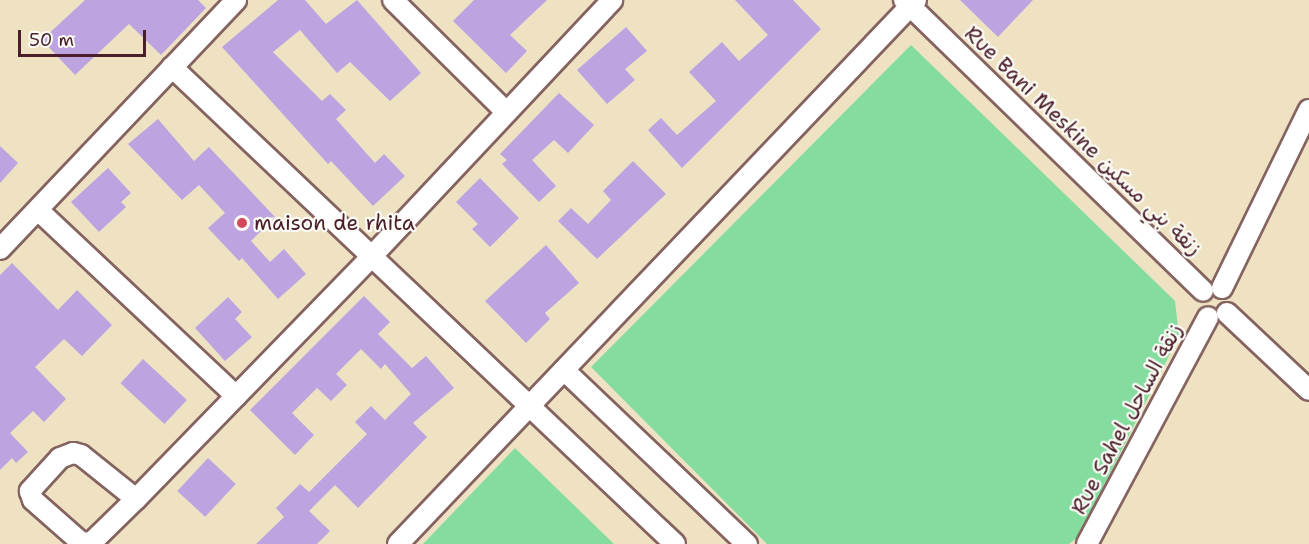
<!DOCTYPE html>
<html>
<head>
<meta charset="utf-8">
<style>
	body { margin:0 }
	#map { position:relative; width:1309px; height:544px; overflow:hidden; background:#efe2c3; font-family:"Shantell Sans","Playpen Sans Arabic",sans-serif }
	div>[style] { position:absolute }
	.green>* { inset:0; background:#85dc9f }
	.building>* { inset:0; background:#bda4e1; transform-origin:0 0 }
	.roads { filter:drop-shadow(2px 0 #846360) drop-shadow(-2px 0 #846360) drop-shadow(0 2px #846360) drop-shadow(0 -2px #846360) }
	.minor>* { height:20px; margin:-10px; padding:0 10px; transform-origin:10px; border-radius:10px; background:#fff }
	.dots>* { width:16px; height:16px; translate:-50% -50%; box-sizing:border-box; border:3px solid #fdfcf7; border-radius:50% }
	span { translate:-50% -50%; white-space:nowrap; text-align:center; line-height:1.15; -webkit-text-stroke:4.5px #fdfcf7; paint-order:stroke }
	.street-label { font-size:21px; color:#4a1f2b }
	.poi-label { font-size:21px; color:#4a1f2b }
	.left { translate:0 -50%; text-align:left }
	.scale { position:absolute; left:18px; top:30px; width:128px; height:27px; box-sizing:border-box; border:3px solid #4a1f2b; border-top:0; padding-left:8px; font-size:18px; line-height:21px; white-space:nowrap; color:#4a1f2b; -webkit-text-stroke:4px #fdfcf7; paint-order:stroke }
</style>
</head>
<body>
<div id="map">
	<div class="green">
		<i style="clip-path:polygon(911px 45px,1175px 301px,1179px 336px,1078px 537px,1069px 544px,767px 544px,591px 367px)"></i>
		<i style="clip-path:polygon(515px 448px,614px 544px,423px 544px)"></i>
	</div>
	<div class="building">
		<i style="clip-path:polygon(85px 0,198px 0,206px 8px,161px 55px,129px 24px,75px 75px,42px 40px)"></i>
		<i style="clip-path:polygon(278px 0,305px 0,326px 24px,357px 0,421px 73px,390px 101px,350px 62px,337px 73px,300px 30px,273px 52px,322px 101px,330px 94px,346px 110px,336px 119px,375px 163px,384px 154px,405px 176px,373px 206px,331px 161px,328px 164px,222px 47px)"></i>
		<i style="clip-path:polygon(474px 0,547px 0,510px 35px,527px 51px,506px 73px,453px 21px)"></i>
		<i style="clip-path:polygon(735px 0,793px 0,821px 29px,682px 168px,648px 130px,661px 118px,677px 135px,716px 101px,689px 72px,722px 42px,739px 61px,768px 35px)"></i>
		<i style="clip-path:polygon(960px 0,1033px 0,998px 37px)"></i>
		<i style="clip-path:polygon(626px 27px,647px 51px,625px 69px,635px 80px,607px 104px,577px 70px)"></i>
		<i style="clip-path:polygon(559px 93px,594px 125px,568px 153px,554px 140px,532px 160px,556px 186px,539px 202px,502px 164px,507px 160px,500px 154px)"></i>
		<i style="clip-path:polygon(158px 119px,194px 161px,209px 147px,275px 217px,251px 241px,270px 262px,284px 249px,306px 274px,278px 299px,242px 258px,239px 261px,208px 228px,225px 213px,199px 185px,182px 200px,128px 144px)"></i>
		<i style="clip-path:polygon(0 146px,18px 163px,0 183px)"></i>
		<i style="clip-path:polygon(633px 161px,666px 194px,597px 259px,558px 221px,571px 208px,588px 224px,611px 200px,603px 191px)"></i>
		<i style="clip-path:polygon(108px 168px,131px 193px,121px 202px,126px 207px,99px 232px,71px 202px)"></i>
		<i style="clip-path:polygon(480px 178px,519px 218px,490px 247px,472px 229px,478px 224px,456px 202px)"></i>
		<i style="clip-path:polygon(546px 245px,579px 283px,545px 313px,550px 319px,526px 343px,485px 301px)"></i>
		<i style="clip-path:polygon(12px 263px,58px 310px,77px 290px,112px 325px,82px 356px,64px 339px,35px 367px,66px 399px,44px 422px,33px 411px,10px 433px,28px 452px,16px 463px,12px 458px,0 470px,0 275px)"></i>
		<i style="clip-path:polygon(364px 296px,390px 322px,378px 334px,412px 368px,426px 356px,454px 388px,413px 423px,427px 437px,358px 508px,335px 485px,309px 511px,330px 531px,317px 544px,256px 544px,284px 517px,276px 508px,300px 484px,309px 492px,367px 434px,355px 422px,371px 406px,385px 420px,411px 394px,385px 364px,381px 369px,361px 349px,336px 374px,347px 385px,331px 401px,317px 388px,292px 413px,314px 435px,295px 455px,250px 410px)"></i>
		<i style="clip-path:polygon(228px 297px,242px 312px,235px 319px,252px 337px,225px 361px,195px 328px)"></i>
		<i style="left:143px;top:359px;width:60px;height:33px;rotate:43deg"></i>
		<i style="left:208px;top:458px;width:38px;height:45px;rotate:43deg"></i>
	</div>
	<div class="roads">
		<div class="minor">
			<i style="left:393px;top:0;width:159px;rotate:44.7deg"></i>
			<i style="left:904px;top:0;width:417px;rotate:44.2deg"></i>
			<i style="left:172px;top:67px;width:693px;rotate:43.48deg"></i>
			<i style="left:38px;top:210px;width:272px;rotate:43.2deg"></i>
			<i style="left:0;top:249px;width:343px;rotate:-46.5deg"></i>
			<i style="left:1222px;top:288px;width:198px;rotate:-64deg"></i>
			<i style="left:1227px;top:313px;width:112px;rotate:43.2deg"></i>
			<i style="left:564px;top:370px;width:253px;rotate:43.6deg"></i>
			<i style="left:136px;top:499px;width:70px;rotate:-141.3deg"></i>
			<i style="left:81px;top:455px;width:8px;rotate:-166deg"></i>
			<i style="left:73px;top:453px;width:14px;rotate:159deg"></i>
			<i style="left:60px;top:458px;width:45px;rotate:132.3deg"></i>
			<i style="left:30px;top:491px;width:9px;rotate:72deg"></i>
			<i style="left:33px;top:500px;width:65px;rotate:41.3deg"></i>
			<i style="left:82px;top:543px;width:10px;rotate:-6deg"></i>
			<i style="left:92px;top:542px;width:62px;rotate:-44.3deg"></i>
			<i style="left:136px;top:499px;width:339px;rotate:-45.8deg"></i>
			<i style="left:372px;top:256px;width:351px;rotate:-46.8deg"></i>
			<i style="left:398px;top:544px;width:751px;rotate:-46.4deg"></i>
			<i style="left:1087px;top:544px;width:257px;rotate:-61.9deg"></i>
		</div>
	</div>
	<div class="dots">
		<i style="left:242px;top:223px;background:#d1495b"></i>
	</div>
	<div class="street-label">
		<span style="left:1083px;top:141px;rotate:44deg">Rue Bani Meskine زنقة بني مسكين</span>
		<span style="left:1127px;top:419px;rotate:-62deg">Rue Sahel زنقة الساحل</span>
	</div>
	<div class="poi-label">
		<span class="left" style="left:254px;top:223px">maison de rhita</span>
	</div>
	<div class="scale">50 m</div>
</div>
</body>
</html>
